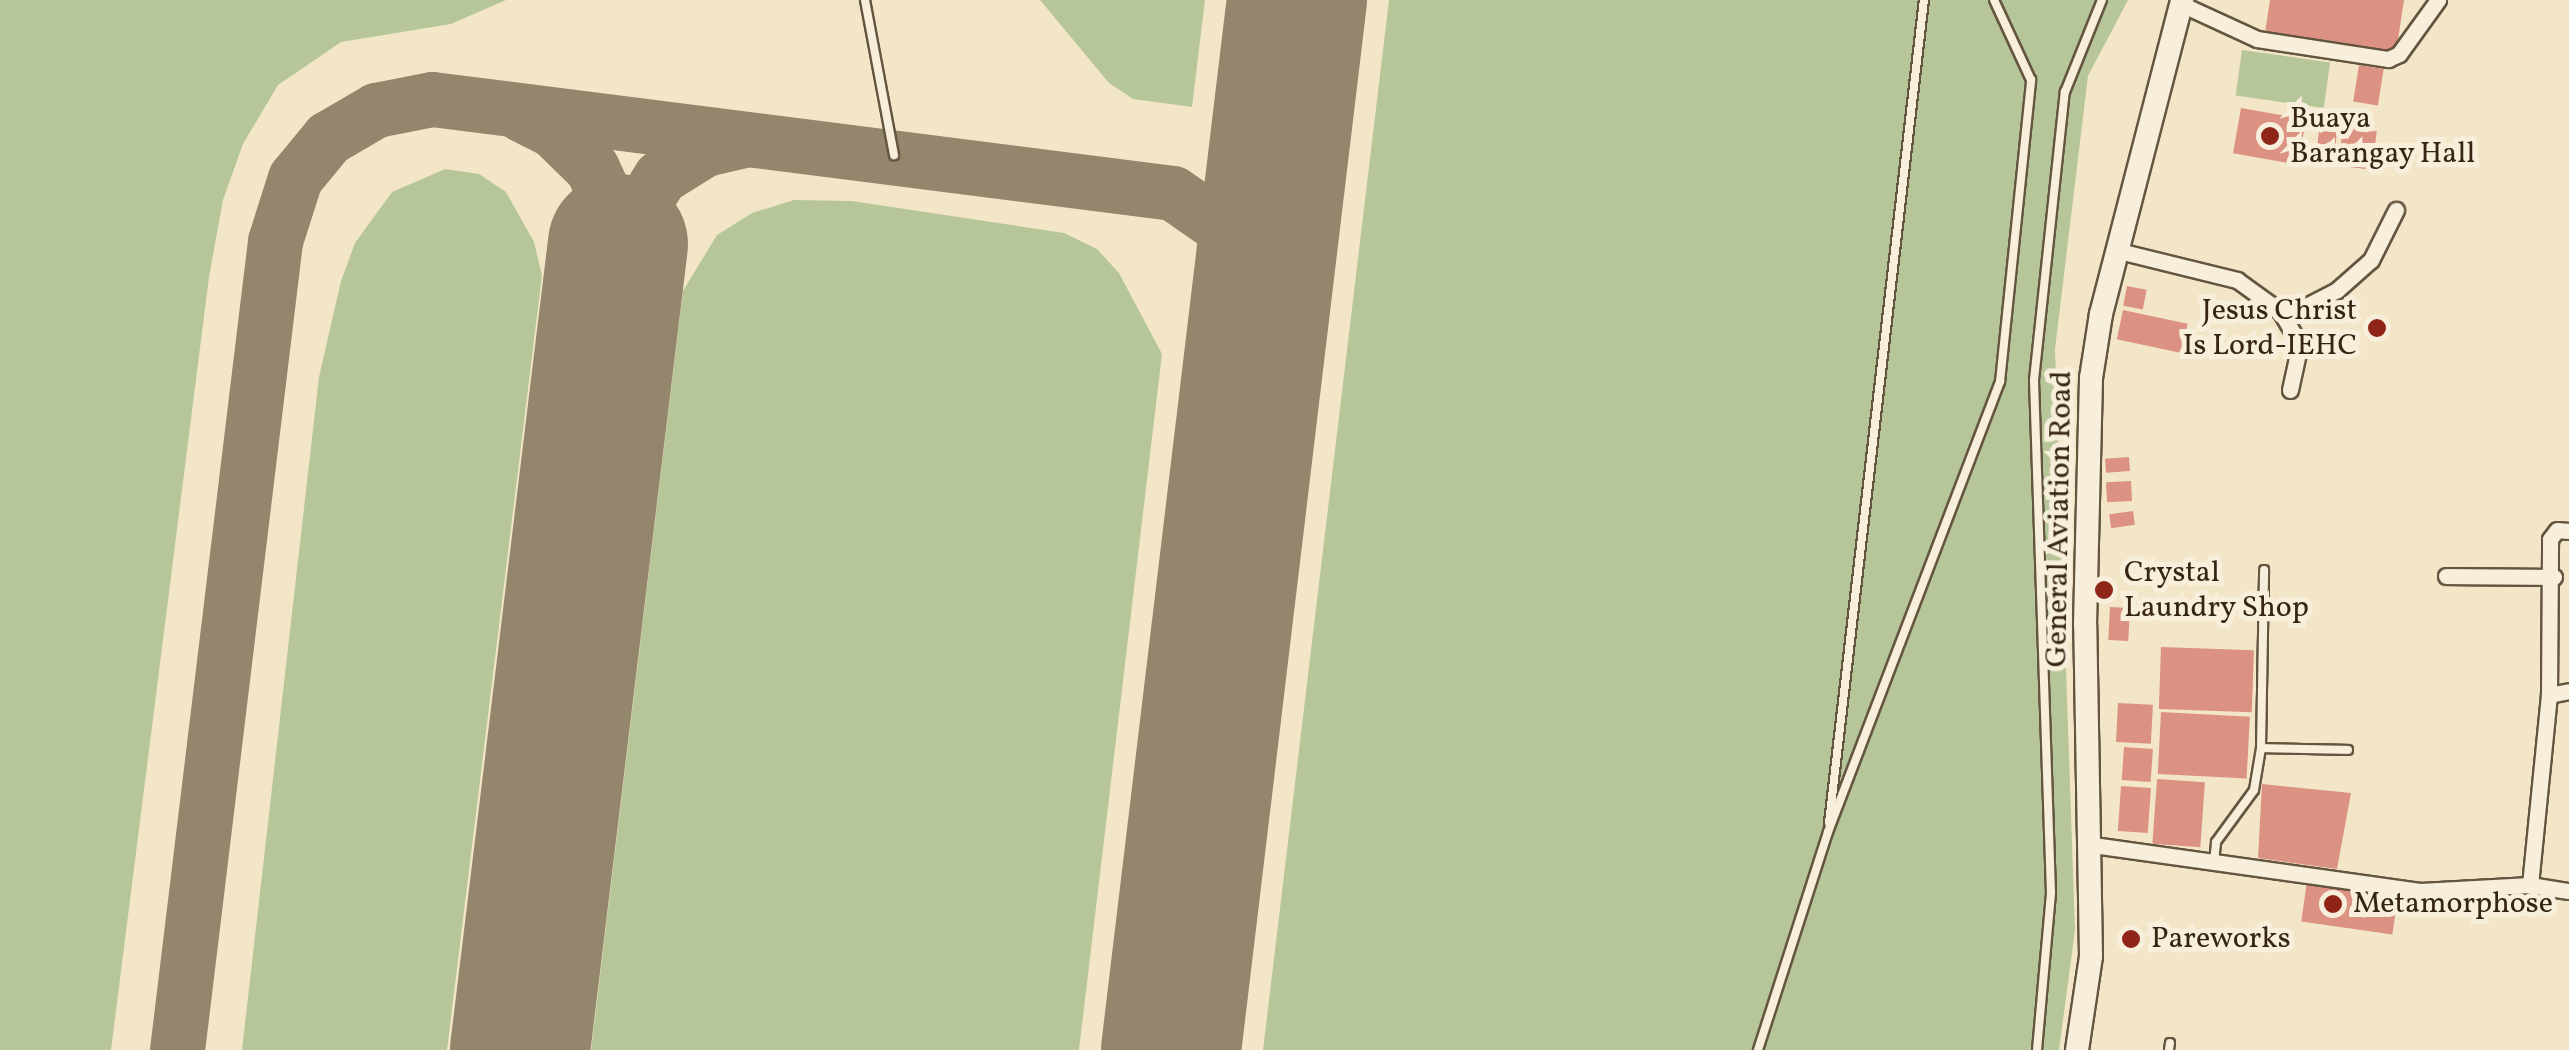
<!DOCTYPE html>
<html>
<head>
<meta charset="utf-8">
<style>
	body { margin:0 }
	#map { position:relative; width:2569px; height:1050px; overflow:hidden; background:#f3e6c8; font-family:Vollkorn,serif }
	div>[style] { position:absolute }
	.green>* { inset:0; background:#b7c699; transform-origin:0 0 }
	.taxiway>* { height:55px; margin:-27.5px; padding:0 27.5px; transform-origin:27.5px; border-radius:27.5px; background:#94866d }
	.runway>* { height:140px; margin:-70px; padding:0 70px; transform-origin:70px; border-radius:70px; background:#94866d }
	.building>* { inset:0; background:#dc9282; transform-origin:0 0 }
	.roads { filter:drop-shadow(2px 0 #645540) drop-shadow(-2px 0 #645540) drop-shadow(0 2px #645540) drop-shadow(0 -2px #645540) }
	.service>* { height:8px; margin:-4px; padding:0 4px; transform-origin:4px; border-radius:4px; background:#f7efdb }
	.minor>* { height:15px; margin:-7.5px; padding:0 7.5px; transform-origin:7.5px; border-radius:7.5px; background:#f7efdb }
	.secondary>* { height:22px; margin:-11px; padding:0 11px; transform-origin:11px; border-radius:11px; background:#f7efdb }
	.dots>* { width:28px; height:28px; translate:-50% -50%; box-sizing:border-box; border:5px solid #f7efdb; border-radius:50% }
	span { translate:-50% -50%; white-space:nowrap; text-align:center; line-height:1.15; -webkit-text-stroke:10px #f7efdb; paint-order:stroke }
	.poi-label { font-size:30px; color:#352512 }
	.left { translate:0 -50%; text-align:left }
	.right { translate:-100% -50%; text-align:right }
	.street-label { font-size:30px; color:#352512 }
</style>
</head>
<body>
<div id="map">
	<div class="green">
		<i style="clip-path:polygon(0 0,506px 0,451px 24px,341px 42px,278px 85px,243px 144px,223px 200px,209px 277px,111px 1050px,0 1050px)"></i>
		<i style="clip-path:polygon(1040px 0,1205px 0,1192px 107px,1133px 99px,1109px 83px)"></i>
		<i style="clip-path:polygon(1389px 0,2128px 0,2088px 76px,2055px 349px,2075px 930px,2059px 1050px,1263px 1050px)"></i>
		<i style="left:2242px;top:50px;width:89px;height:46px;rotate:8deg"></i>
		<i style="clip-path:polygon(445px 169px,479px 174px,506px 192px,534px 242px,542px 275px,447px 1050px,242px 1050px,319px 377px,341px 281px,355px 243px,392px 192px)"></i>
		<i style="clip-path:polygon(794px 200px,852px 201px,1064px 233px,1097px 249px,1119px 273px,1162px 354px,1079px 1050px,591px 1050px,683px 291px,717px 235px,752px 213px)"></i>
	</div>
	<div class="taxiway">
		<i style="left:521px;top:114px;width:36px;rotate:27deg"></i>
		<i style="left:553px;top:130px;width:54px;rotate:44.3deg"></i>
		<i style="left:592px;top:168px;width:55px;rotate:65.3deg"></i>
		<i style="left:615px;top:218px;width:26px;rotate:83deg"></i>
		<i style="left:618px;top:244px;width:79px;rotate:-57.9deg"></i>
		<i style="left:660px;top:177px;width:53px;rotate:-31.9deg"></i>
		<i style="left:705px;top:149px;width:39px;rotate:-13deg"></i>
		<i style="left:177px;top:1050px;width:815px;rotate:-83.09deg"></i>
		<i style="left:275px;top:241px;width:66px;rotate:-72.4deg"></i>
		<i style="left:295px;top:178px;width:52px;rotate:-50.5deg"></i>
		<i style="left:328px;top:138px;width:56px;rotate:-30.3deg"></i>
		<i style="left:376px;top:110px;width:57px;rotate:-11.1deg"></i>
		<i style="left:432px;top:99px;width:747px;rotate:7.23deg"></i>
		<i style="left:1173px;top:193px;width:60px;rotate:34.8deg"></i>
		<i style="left:1222px;top:227px;width:29px;rotate:55deg"></i>
		<i style="left:1239px;top:251px;width:77px;rotate:75.8deg"></i>
	</div>
	<div class="runway">
		<i style="left:520px;top:1050px;width:812px;rotate:-83.07deg"></i>
		<i style="left:1171px;top:1050px;width:1058px;rotate:-83.16deg"></i>
	</div>
	<div class="building">
		<i style="clip-path:polygon(2270px 0,2404px 0,2396px 53px,2265px 33px)"></i>
		<i style="left:2359px;top:65px;width:25px;height:37px;rotate:9deg"></i>
		<i style="left:2241px;top:108px;width:66px;height:46px;rotate:10deg"></i>
		<i style="left:2343px;top:127px;width:34px;height:39px;rotate:7deg"></i>
		<i style="left:2319px;top:130px;width:18px;height:25px;rotate:6deg"></i>
		<i style="left:2127px;top:286px;width:20px;height:20px;rotate:11deg"></i>
		<i style="left:2123px;top:310px;width:66px;height:30px;rotate:12deg"></i>
		<i style="left:2129px;top:457px;width:14px;height:24px;rotate:86deg"></i>
		<i style="left:2131px;top:481px;width:20px;height:25px;rotate:87deg"></i>
		<i style="left:2133px;top:511px;width:14px;height:24px;rotate:82deg"></i>
		<i style="left:2110px;top:607px;width:20px;height:33px;rotate:3deg"></i>
		<i style="left:2161px;top:647px;width:93px;height:62px;rotate:2deg"></i>
		<i style="left:2118px;top:703px;width:35px;height:39px;rotate:3deg"></i>
		<i style="left:2161px;top:712px;width:89px;height:62px;rotate:3deg"></i>
		<i style="left:2124px;top:747px;width:29px;height:33px;rotate:4deg"></i>
		<i style="left:2157px;top:779px;width:48px;height:65px;rotate:4deg"></i>
		<i style="clip-path:polygon(2262px 784px,2351px 793px,2337px 869px,2258px 858px)"></i>
		<i style="left:2121px;top:786px;width:30px;height:45px;rotate:4deg"></i>
		<i style="left:2307px;top:881px;width:92px;height:41px;rotate:8deg"></i>
	</div>
	<div class="roads">
		<div class="service">
			<i style="left:865px;top:0;width:158px;rotate:79.4deg"></i>
			<i style="left:2261px;top:748px;width:87px;rotate:1.3deg"></i>
			<i style="left:1829px;top:823px;width:828px;rotate:-83.42deg"></i>
			<i style="left:2214px;top:862px;width:20px;rotate:-84deg"></i>
			<i style="left:2216px;top:842px;width:64px;rotate:-53.8deg"></i>
			<i style="left:2254px;top:790px;width:43px;rotate:-80.5deg"></i>
			<i style="left:2261px;top:748px;width:178px;rotate:-89deg"></i>
			<i style="left:1758px;top:1050px;width:229px;rotate:-72.2deg"></i>
			<i style="left:1828px;top:832px;width:482px;rotate:-69.1deg"></i>
			<i style="left:2000px;top:382px;width:304px;rotate:-84.1deg"></i>
			<i style="left:2031px;top:80px;width:88px;rotate:-114.8deg"></i>
			<i style="left:2037px;top:1050px;width:158px;rotate:-84.9deg"></i>
			<i style="left:2051px;top:893px;width:513px;rotate:-91.9deg"></i>
			<i style="left:2034px;top:380px;width:290px;rotate:-83.9deg"></i>
			<i style="left:2065px;top:92px;width:99px;rotate:-68.1deg"></i>
			<i style="left:2169px;top:1050px;width:7px;rotate:-82deg"></i>
		</div>
		<div class="minor">
			<i style="left:2181px;top:4px;width:84px;rotate:24.7deg"></i>
			<i style="left:2257px;top:39px;width:133px;rotate:8.7deg"></i>
			<i style="left:2388px;top:59px;width:12px;rotate:-24deg"></i>
			<i style="left:2399px;top:54px;width:67px;rotate:-54.2deg"></i>
			<i style="left:2119px;top:251px;width:122px;rotate:13.8deg"></i>
			<i style="left:2237px;top:280px;width:53px;rotate:35.8deg"></i>
			<i style="left:2280px;top:311px;width:39px;rotate:59deg"></i>
			<i style="left:2300px;top:344px;width:47px;rotate:102.3deg"></i>
			<i style="left:2285px;top:317px;width:59px;rotate:-27.4deg"></i>
			<i style="left:2337px;top:290px;width:45px;rotate:-41.4deg"></i>
			<i style="left:2371px;top:260px;width:56px;rotate:-63.4deg"></i>
			<i style="left:2446px;top:576px;width:108px;rotate:0.5deg"></i>
			<i style="left:2549px;top:695px;width:20px;rotate:-11deg"></i>
			<i style="left:2093px;top:845px;width:330px;rotate:8deg"></i>
			<i style="left:2420px;top:891px;width:110px;rotate:-3.1deg"></i>
			<i style="left:2530px;top:885px;width:39px;rotate:9deg"></i>
			<i style="left:2530px;top:885px;width:191px;rotate:-84.3deg"></i>
			<i style="left:2549px;top:695px;width:156px;rotate:-89.6deg"></i>
			<i style="left:2550px;top:539px;width:11px;rotate:-52deg"></i>
			<i style="left:2557px;top:530px;width:12px;rotate:5deg"></i>
		</div>
		<div class="secondary">
			<i style="left:2077px;top:1050px;width:95px;rotate:-81.5deg"></i>
			<i style="left:2091px;top:956px;width:331px;rotate:-91deg"></i>
			<i style="left:2085px;top:625px;width:247px;rotate:-88.6deg"></i>
			<i style="left:2091px;top:378px;width:65px;rotate:-81.1deg"></i>
			<i style="left:2101px;top:314px;width:324px;rotate:-75.5deg"></i>
		</div>
	</div>
	<div class="dots">
		<i style="left:2270px;top:136px;background:#8f2418"></i>
		<i style="left:2377px;top:328px;background:#8f2418"></i>
		<i style="left:2104px;top:590px;background:#8f2418"></i>
		<i style="left:2333px;top:904px;background:#8f2418"></i>
		<i style="left:2131px;top:939px;background:#8f2418"></i>
	</div>
	<div class="poi-label">
		<span class="left" style="left:2290px;top:136px">Buaya<br>Barangay Hall</span>
		<span class="right" style="left:2357px;top:328px">Jesus Christ<br>Is Lord-IEHC</span>
		<span class="left" style="left:2124px;top:590px">Crystal<br>Laundry Shop</span>
		<span class="left" style="left:2353px;top:904px">Metamorphose</span>
		<span class="left" style="left:2151px;top:939px">Pareworks</span>
	</div>
	<div class="street-label">
		<span style="left:2060px;top:519px;rotate:-89deg">General Aviation Road</span>
	</div>
</div>
</body>
</html>
